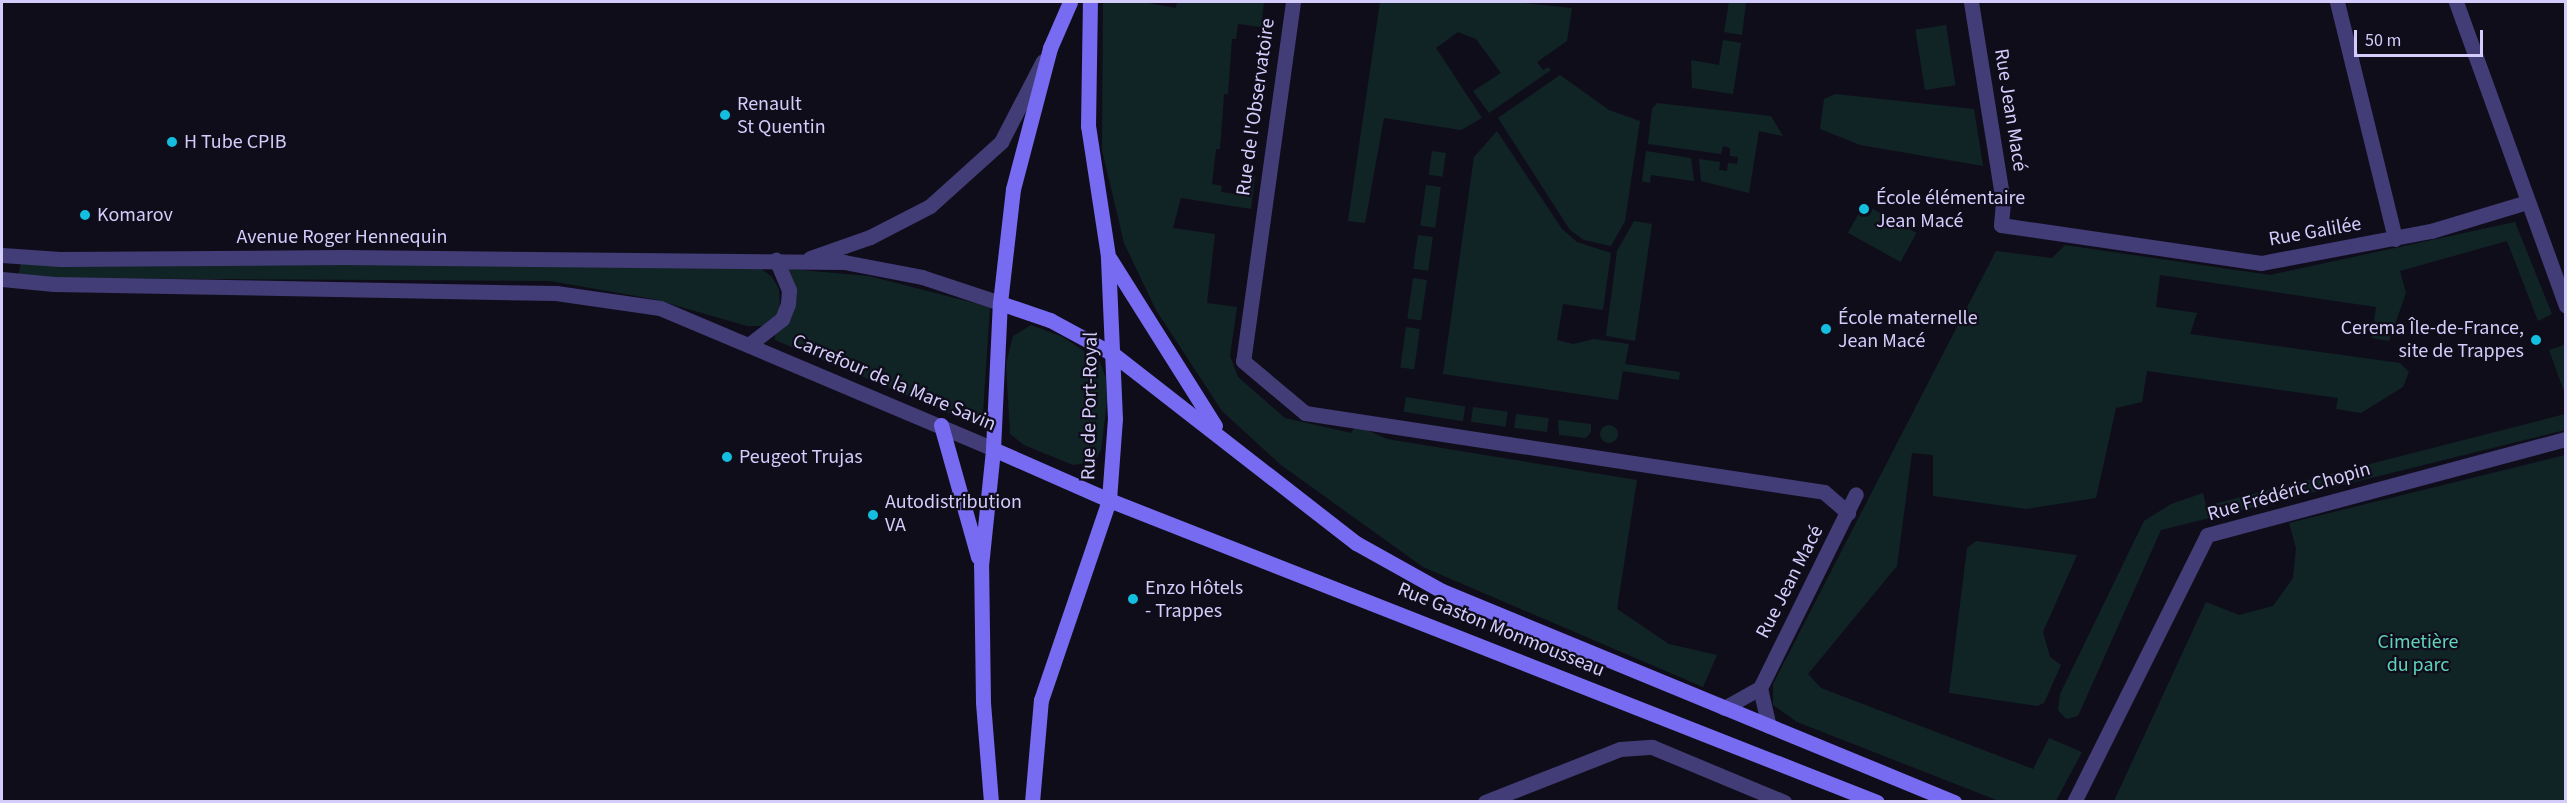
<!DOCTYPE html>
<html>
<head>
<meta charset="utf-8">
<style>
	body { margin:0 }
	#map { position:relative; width:2567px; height:803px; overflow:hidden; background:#100d1b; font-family:"Source Sans 3",sans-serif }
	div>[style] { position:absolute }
	.green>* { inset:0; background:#102425; transform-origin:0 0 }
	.round { border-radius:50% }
	.minor>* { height:15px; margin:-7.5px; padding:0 7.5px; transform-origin:7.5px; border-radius:7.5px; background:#423c77 }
	.tertiary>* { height:15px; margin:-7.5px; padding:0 7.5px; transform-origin:7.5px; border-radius:7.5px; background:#423c77 }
	.secondary>* { height:15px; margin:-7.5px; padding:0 7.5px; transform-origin:7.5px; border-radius:7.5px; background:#776bf2 }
	.dots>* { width:16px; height:16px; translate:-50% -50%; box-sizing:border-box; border:3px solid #100d1b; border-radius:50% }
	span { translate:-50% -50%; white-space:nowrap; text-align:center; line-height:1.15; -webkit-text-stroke:4.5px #100d1b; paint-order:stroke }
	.poi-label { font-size:20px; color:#d4ccfb }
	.left { translate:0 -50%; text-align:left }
	.right { translate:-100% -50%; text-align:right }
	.street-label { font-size:20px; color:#d4ccfb }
	.park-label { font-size:20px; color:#5fd3bd }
	.frame { position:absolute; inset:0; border:3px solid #d4ccfb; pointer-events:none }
	.scale { position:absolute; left:2354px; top:30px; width:129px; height:27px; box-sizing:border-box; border:3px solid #d4ccfb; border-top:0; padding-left:8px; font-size:18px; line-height:21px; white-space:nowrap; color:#d4ccfb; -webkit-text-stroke:4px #100d1b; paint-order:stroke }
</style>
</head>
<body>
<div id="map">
	<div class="green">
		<i style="clip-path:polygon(1103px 2px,1142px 2px,1176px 8px,1177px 2px,1264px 2px,1261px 27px,1238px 24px,1236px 39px,1232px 39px,1228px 94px,1224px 94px,1220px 149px,1216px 149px,1212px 184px,1222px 186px,1221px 192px,1236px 194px,1237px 189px,1246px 190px,1248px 176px,1255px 177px,1251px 209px,1181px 198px,1173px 228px,1215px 234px,1207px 303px,1237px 307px,1230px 356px,1238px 377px,1285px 418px,1351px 433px,1356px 425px,1387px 439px,1637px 480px,1617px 609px,1669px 644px,1717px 655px,1703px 687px,1423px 567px,1281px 465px,1222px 411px,1156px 310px,1124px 243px,1102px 150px)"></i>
		<i style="clip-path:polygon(1380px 2px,1514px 2px,1572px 8px,1567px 41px,1537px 62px,1543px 70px,1548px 67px,1551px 70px,1489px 113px,1473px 91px,1501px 73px,1476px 39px,1458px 32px,1436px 48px,1482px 118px,1461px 130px,1384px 118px,1365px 223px,1348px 221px)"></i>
		<i style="clip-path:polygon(1729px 2px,1746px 2px,1742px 35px,1724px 32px)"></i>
		<i style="left:1946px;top:25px;width:61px;height:31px;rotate:81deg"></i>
		<i style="clip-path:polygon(1723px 40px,1741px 43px,1733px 94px,1692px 88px,1691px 60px,1719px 65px)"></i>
		<i style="clip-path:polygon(1560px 75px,1609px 110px,1640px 121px,1625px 221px,1611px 246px,1584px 240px,1570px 230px,1498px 118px)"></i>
		<i style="clip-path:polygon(1835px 94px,1974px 109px,1983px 166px,1860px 145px,1820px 129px,1824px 99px)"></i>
		<i style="clip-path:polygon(1657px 103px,1771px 116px,1783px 136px,1759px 131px,1749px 193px,1701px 181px,1699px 159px,1720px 162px,1719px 170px,1727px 171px,1728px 163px,1737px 164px,1738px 157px,1730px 156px,1730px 148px,1723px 146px,1721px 154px,1648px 144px,1652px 109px)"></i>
		<i style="clip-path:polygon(1497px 131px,1562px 229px,1577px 242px,1611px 253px,1603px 310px,1563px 304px,1557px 340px,1573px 344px,1594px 339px,1629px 344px,1625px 364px,1680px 372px,1679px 380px,1623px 371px,1618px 400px,1443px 374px,1474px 157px)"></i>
		<i style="left:1432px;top:151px;width:14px;height:24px;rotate:8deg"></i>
		<i style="clip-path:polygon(1646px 151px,1691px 158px,1694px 181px,1651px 175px,1650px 183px,1642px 181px)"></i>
		<i style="left:1426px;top:185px;width:15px;height:41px;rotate:8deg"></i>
		<i style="left:1864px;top:204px;width:60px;height:33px;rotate:29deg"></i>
		<i style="clip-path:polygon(1634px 221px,1652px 224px,1635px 341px,1606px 336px,1617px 251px)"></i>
		<i style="clip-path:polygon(2515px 222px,2552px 314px,2538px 321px,2507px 241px,2400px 271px,2406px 293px,2389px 341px,2372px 338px,2376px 307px,2160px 275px,2156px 307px,2197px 313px,2190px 334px,2400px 363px,2409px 372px,2403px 387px,2361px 413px,2336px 409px,2338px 398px,2147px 371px,2142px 402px,2116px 408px,2096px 498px,2026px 509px,1933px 496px,1933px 455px,1912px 453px,1897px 566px,1808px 674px,1821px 688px,2033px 769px,2049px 738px,2082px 752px,2056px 801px,1999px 801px,1797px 722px,1773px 705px,1773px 684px,1996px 251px,2052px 258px,2065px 245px,2270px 275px)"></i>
		<i style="left:1418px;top:235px;width:15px;height:34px;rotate:8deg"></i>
		<i style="clip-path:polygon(21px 261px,760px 268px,772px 277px,779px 289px,780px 307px,774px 321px,763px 326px,747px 326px,653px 299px,550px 281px,18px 278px)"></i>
		<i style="clip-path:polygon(789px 269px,869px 276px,990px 307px,982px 427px,775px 340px,775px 334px,790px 318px)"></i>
		<i style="left:1413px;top:278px;width:14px;height:41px;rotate:8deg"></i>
		<i style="clip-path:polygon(1031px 325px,1063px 337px,1100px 362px,1106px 378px,1107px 401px,1101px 450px,1094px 462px,1073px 465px,1024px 445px,1010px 434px,1006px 364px,1013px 336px)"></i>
		<i style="left:1406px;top:327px;width:14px;height:41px;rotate:8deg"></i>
		<i style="clip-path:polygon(2564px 345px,2566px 348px,2565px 394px,2549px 350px)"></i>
		<i style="left:1406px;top:397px;width:60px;height:15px;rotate:9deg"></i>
		<i style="left:1473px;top:407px;width:35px;height:15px;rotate:8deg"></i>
		<i style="left:1516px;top:414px;width:33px;height:14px;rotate:7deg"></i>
		<i style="clip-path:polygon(2565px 414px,2565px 430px,2161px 530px,2078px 716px,2066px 719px,2058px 710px,2060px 694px,2144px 521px,2171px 504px,2203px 493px,2206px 506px)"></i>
		<i style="clip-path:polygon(1558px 420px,1591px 424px,1591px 432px,1586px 438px,1559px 435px)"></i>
		<i class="round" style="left:1600px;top:425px;width:18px;height:18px"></i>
		<i style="clip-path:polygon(2565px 455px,2565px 801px,2114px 801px,2206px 602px,2239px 615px,2273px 606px,2293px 578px,2296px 548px,2289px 523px)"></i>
		<i style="clip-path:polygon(1976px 541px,2077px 555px,2043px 632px,2050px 657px,2061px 665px,2044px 703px,2037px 706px,1949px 693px,1967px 548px)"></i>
	</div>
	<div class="minor">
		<i style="left:1293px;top:2px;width:362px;rotate:97.9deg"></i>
		<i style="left:1243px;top:361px;width:81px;rotate:40deg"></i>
		<i style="left:1305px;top:413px;width:525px;rotate:8.65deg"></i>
		<i style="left:1824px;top:492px;width:32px;rotate:41deg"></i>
		<i style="left:1971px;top:2px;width:203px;rotate:80.9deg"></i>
		<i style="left:2003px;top:202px;width:23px;rotate:95deg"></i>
		<i style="left:2001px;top:225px;width:263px;rotate:8.3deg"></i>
		<i style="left:2261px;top:263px;width:173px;rotate:-10.7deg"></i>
		<i style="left:2431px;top:231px;width:100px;rotate:-16.8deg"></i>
		<i style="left:2337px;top:2px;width:244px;rotate:76.2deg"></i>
		<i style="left:1760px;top:688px;width:39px;rotate:77deg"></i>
		<i style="left:1724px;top:708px;width:41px;rotate:-29.1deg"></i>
		<i style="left:1760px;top:688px;width:216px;rotate:-63.7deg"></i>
		<i style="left:1485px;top:802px;width:145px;rotate:-21.4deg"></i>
		<i style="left:1620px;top:749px;width:32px;rotate:-4deg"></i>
		<i style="left:1652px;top:747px;width:143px;rotate:22.6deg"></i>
		<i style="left:2074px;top:802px;width:298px;rotate:-63.5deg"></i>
		<i style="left:2207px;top:535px;width:372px;rotate:-15deg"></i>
	</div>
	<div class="tertiary">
		<i style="left:2456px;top:2px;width:323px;rotate:70.1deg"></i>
		<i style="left:2px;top:255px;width:58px;rotate:3.9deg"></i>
		<i style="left:60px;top:259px;width:284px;rotate:-0.4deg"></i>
		<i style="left:344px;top:257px;width:500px;rotate:0.57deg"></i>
		<i style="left:844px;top:262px;width:79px;rotate:10.9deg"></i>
		<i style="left:922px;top:277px;width:82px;rotate:18.4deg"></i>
		<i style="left:810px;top:258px;width:64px;rotate:-19.3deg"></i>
		<i style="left:870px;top:237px;width:68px;rotate:-27.3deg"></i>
		<i style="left:930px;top:206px;width:96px;rotate:-42deg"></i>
		<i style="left:1001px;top:142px;width:91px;rotate:-62.6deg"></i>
		<i style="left:2px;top:279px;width:52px;rotate:5.5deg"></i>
		<i style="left:54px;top:284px;width:502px;rotate:1.03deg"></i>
		<i style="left:556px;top:293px;width:105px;rotate:8.2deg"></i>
		<i style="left:660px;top:308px;width:362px;rotate:22.9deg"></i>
		<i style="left:750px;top:344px;width:41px;rotate:-38deg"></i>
		<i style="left:782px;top:319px;width:16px;rotate:-68deg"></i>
		<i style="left:788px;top:304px;width:14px;rotate:-86deg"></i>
		<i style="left:789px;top:290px;width:33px;rotate:-113deg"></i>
	</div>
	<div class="secondary">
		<i style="left:1110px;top:259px;width:197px;rotate:57.8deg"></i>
		<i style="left:1000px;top:303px;width:53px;rotate:18.8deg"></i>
		<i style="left:1050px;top:320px;width:72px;rotate:28.4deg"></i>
		<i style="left:1113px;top:354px;width:308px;rotate:37.9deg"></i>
		<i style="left:1356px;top:543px;width:98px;rotate:29.2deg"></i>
		<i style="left:1442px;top:591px;width:554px;rotate:22.4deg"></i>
		<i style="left:941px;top:425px;width:137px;rotate:74.3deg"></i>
		<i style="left:993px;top:449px;width:127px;rotate:23.7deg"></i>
		<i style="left:1109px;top:500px;width:825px;rotate:21.47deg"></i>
		<i style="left:991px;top:802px;width:100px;rotate:-94.6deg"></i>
		<i style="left:983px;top:702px;width:136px;rotate:-90.8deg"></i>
		<i style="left:981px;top:566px;width:118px;rotate:-84.1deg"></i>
		<i style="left:993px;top:449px;width:146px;rotate:-87.3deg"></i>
		<i style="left:1000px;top:303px;width:115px;rotate:-83.5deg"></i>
		<i style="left:1013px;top:189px;width:146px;rotate:-75.3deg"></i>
		<i style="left:1050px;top:48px;width:50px;rotate:-66.5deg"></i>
		<i style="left:1032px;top:802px;width:102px;rotate:-85deg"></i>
		<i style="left:1041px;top:700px;width:211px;rotate:-71.2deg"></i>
		<i style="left:1109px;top:500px;width:81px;rotate:-85.8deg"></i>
		<i style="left:1115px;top:419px;width:163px;rotate:-92.5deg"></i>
		<i style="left:1108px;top:256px;width:132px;rotate:-98.7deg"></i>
		<i style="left:1088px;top:126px;width:124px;rotate:-89.1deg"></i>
	</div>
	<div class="dots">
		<i style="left:725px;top:115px;background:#13bedf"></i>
		<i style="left:172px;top:142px;background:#13bedf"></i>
		<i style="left:1864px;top:209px;background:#13bedf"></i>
		<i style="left:85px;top:215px;background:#13bedf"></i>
		<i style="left:1826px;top:329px;background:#13bedf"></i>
		<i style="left:2536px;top:340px;background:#13bedf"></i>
		<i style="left:727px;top:457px;background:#13bedf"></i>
		<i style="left:873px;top:515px;background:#13bedf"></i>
		<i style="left:1133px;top:599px;background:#13bedf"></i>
	</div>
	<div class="poi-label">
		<span class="left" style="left:737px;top:116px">Renault<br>St Quentin</span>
		<span class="left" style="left:184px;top:142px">H Tube CPIB</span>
		<span class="left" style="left:1876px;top:210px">École élémentaire<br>Jean Macé</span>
		<span class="left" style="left:97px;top:215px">Komarov</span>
		<span class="left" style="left:1838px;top:330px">École maternelle<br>Jean Macé</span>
		<span class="right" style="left:2524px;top:340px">Cerema Île-de-France,<br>site de Trappes</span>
		<span class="left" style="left:739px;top:457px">Peugeot Trujas</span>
		<span class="left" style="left:885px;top:514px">Autodistribution<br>VA</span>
		<span class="left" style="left:1145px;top:600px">Enzo Hôtels<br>- Trappes</span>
	</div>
	<div class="street-label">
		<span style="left:1256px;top:107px;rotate:-82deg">Rue de l'Observatoire</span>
		<span style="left:2010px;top:110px;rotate:81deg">Rue Jean Macé</span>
		<span style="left:2315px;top:232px;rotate:-10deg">Rue Galilée</span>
		<span style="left:342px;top:237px">Avenue Roger Hennequin</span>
		<span style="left:894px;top:383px;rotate:23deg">Carrefour de la Mare Savin</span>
		<span style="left:1090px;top:406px;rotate:-89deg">Rue de Port-Royal</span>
		<span style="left:2289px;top:492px;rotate:-16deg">Rue Frédéric Chopin</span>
		<span style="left:1790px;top:582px;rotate:-63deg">Rue Jean Macé</span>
		<span style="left:1501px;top:630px;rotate:22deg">Rue Gaston Monmousseau</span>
	</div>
	<div class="park-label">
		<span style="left:2418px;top:654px">Cimetière<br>du parc</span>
	</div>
	<div class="frame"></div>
	<div class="scale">50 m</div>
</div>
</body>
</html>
